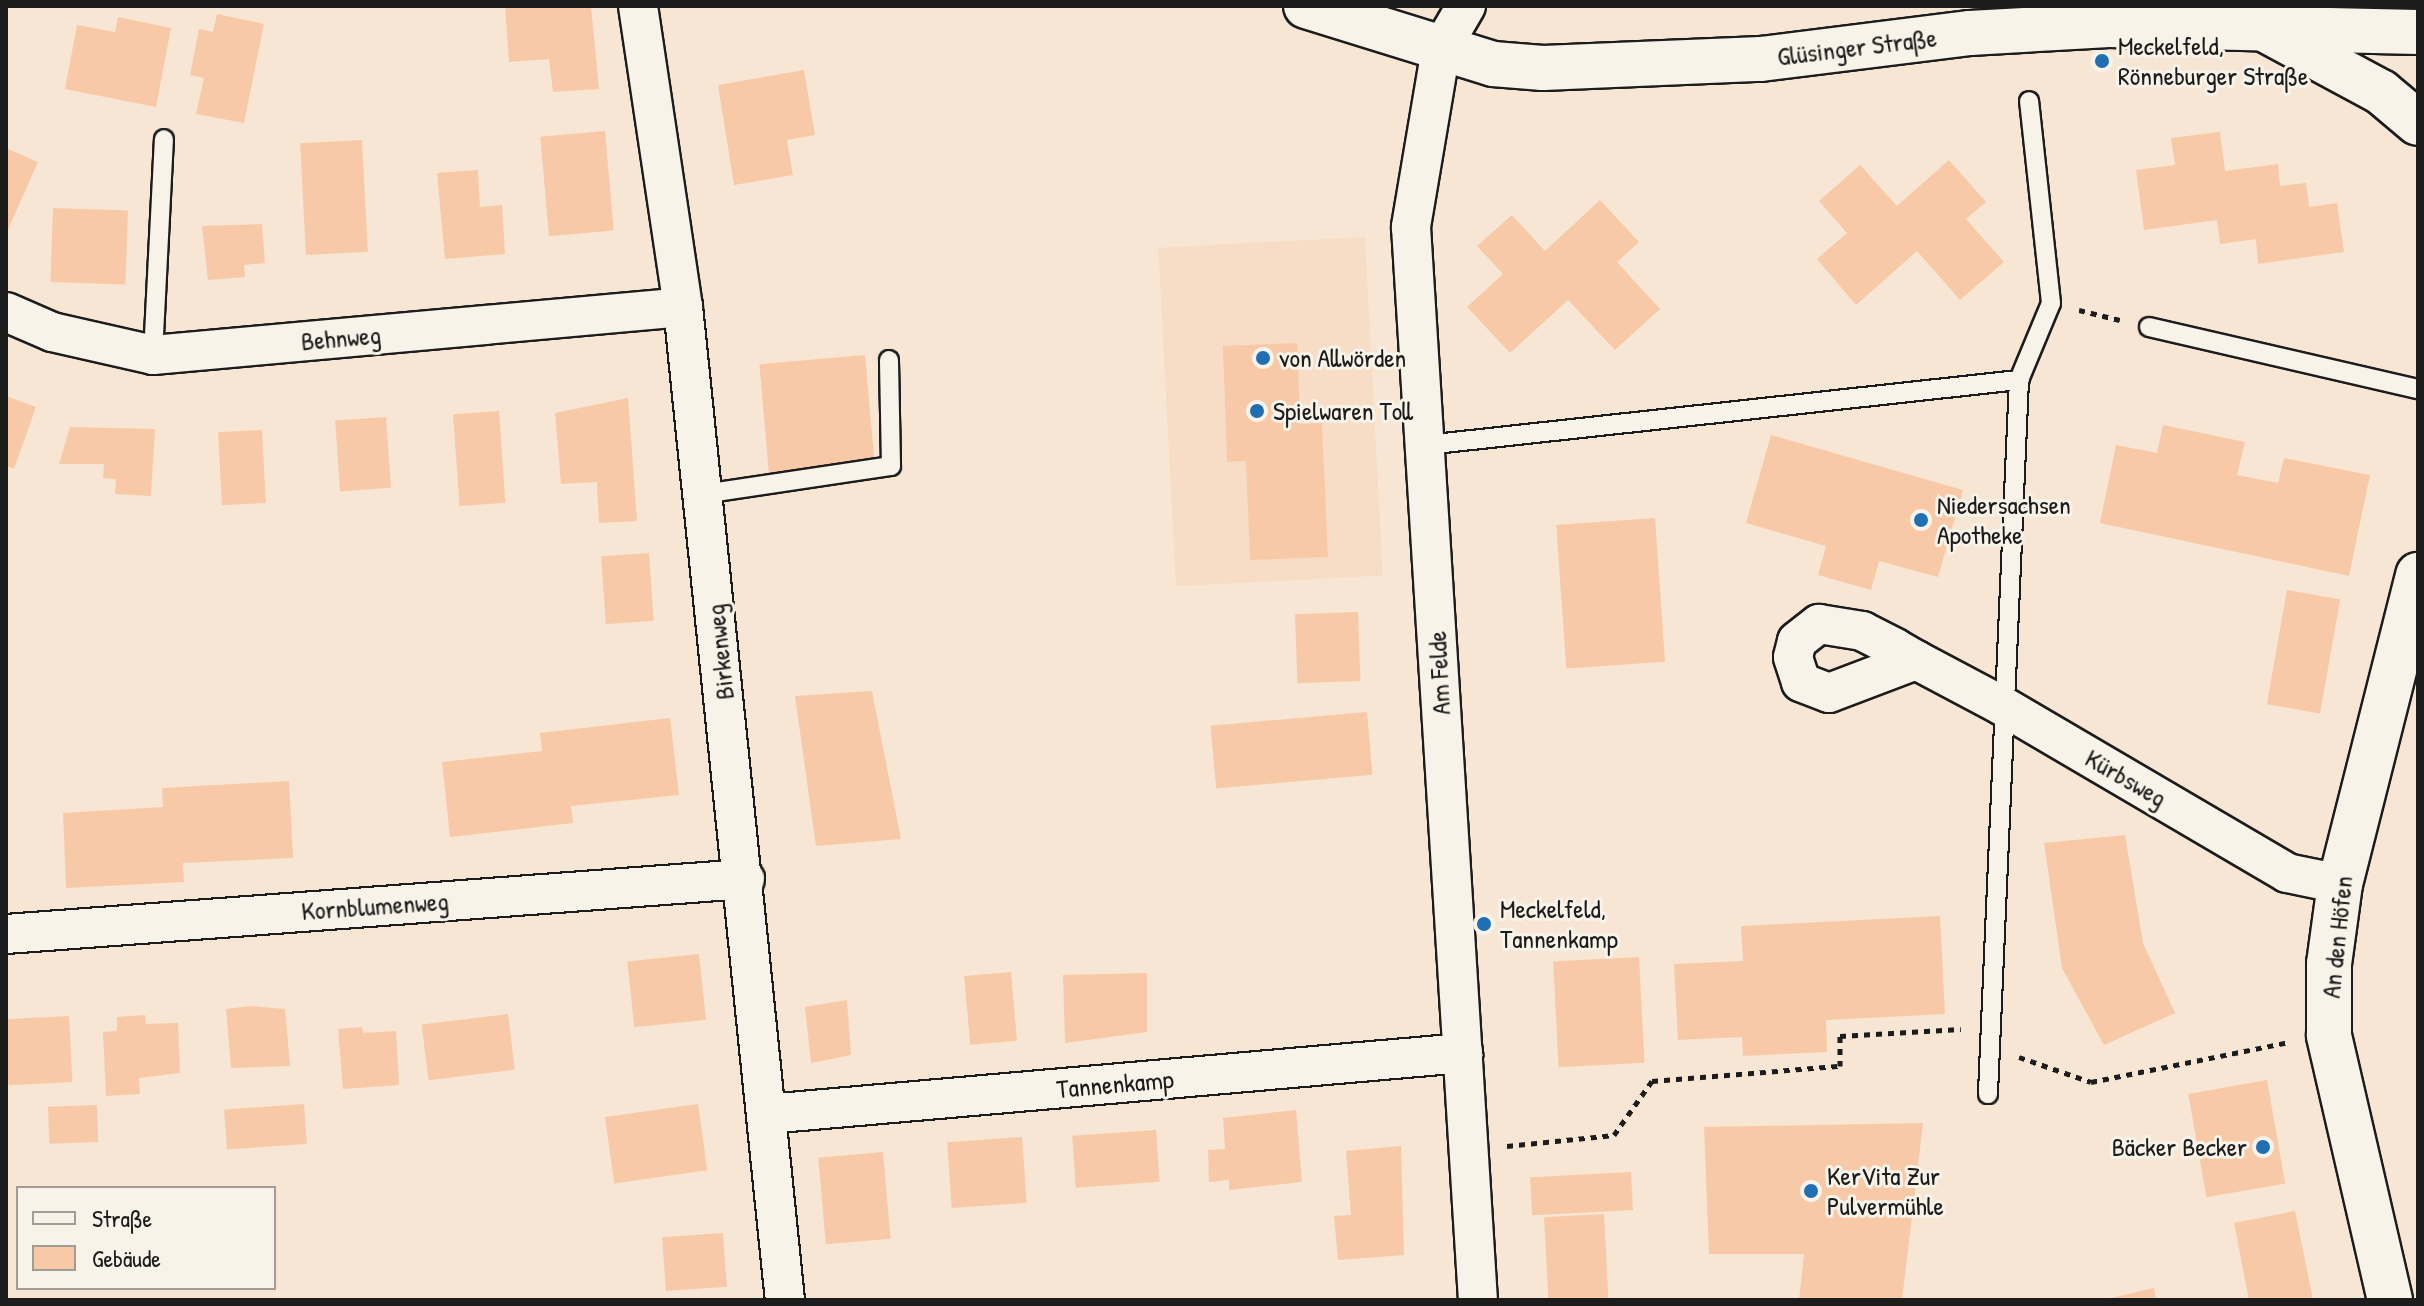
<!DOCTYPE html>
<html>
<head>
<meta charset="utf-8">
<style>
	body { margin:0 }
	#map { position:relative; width:2424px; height:1306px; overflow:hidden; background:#f7e6d4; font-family:"Patrick Hand",sans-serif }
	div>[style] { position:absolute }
	.built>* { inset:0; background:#f7ddc6; transform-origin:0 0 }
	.building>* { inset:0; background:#f8c9a7; transform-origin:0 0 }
	.path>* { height:5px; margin-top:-2.5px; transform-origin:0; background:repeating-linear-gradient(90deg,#1c1c1c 0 6px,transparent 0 12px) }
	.roads { filter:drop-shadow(2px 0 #1c1c1c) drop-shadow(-2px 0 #1c1c1c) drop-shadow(0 2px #1c1c1c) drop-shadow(0 -2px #1c1c1c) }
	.service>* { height:18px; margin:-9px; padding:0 9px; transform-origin:9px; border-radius:9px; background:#f7f3e8 }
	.minor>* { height:38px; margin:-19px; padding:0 19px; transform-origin:19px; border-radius:19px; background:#f7f3e8 }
	.tertiary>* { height:44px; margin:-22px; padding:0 22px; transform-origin:22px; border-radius:22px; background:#f7f3e8 }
	.secondary>* { height:44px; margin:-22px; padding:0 22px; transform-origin:22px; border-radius:22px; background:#f7f3e8 }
	.dots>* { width:22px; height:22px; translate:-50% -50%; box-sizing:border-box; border:4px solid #f7f3e8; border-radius:50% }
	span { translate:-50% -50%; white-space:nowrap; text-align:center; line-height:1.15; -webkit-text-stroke:6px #f7f3e8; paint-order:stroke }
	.poi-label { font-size:26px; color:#1c1c1c }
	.left { translate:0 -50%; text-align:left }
	.right { translate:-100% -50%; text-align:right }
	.street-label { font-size:26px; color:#1c1c1c }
	.frame { position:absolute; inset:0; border:8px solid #1c1c1c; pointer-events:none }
	.legend { position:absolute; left:16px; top:1186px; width:260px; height:104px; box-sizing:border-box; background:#f7f3e8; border:2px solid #9f9d96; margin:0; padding:10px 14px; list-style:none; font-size:24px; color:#1c1c1c }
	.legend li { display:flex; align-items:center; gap:16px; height:40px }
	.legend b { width:40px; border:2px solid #9f9d96 }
</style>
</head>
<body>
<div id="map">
	<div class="built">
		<i style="left:1365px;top:237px;width:339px;height:207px;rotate:87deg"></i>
	</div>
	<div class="building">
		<i style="clip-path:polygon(505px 6px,591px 6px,599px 89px,553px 92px,549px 59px,509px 62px)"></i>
		<i style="clip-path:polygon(217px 14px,264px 24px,244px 123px,196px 114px,204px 78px,190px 75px,199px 29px,213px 32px)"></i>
		<i style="clip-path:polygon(118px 17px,171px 28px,156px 107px,65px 89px,77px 25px,115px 32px)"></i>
		<i style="clip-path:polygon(804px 70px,815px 135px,787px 140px,793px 175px,734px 185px,718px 85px)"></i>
		<i style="left:605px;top:131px;width:100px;height:65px;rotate:85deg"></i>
		<i style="clip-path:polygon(2220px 132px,2225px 171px,2278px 164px,2280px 186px,2306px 183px,2309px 207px,2337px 203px,2344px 252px,2258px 264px,2256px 239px,2220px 244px,2217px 220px,2144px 230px,2136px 170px,2175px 165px,2171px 138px)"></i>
		<i style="left:362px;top:140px;width:112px;height:62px;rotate:87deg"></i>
		<i style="clip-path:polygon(6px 148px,38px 162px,6px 234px)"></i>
		<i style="clip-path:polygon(1949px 160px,1986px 202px,1966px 219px,2004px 262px,1960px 300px,1917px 251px,1856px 305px,1817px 259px,1847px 233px,1819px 201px,1860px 165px,1897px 206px)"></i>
		<i style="clip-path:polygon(478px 170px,480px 207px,502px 205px,505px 254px,445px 259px,437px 173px)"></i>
		<i style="clip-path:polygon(1600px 200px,1639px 242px,1617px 262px,1660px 309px,1615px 350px,1568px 300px,1510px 353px,1467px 307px,1503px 274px,1477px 246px,1512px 215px,1545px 251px)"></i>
		<i style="left:53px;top:208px;width:75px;height:74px;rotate:2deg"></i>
		<i style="clip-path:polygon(262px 224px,265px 263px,244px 265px,245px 277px,208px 280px,202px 226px)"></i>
		<i style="clip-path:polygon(1297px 343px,1300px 424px,1322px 423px,1328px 557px,1250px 560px,1246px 461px,1227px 462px,1223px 346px)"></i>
		<i style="left:865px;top:355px;width:111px;height:106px;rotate:85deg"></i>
		<i style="clip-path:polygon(6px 396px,36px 407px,14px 469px,6px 466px)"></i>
		<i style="clip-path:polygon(628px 398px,637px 521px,599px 523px,597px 482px,561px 484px,555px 413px)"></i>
		<i style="left:499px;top:411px;width:92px;height:46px;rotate:86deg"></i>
		<i style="left:386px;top:417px;width:71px;height:51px;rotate:86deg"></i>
		<i style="clip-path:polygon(2163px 425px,2245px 442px,2237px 475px,2278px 483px,2284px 458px,2370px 475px,2349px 576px,2100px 523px,2116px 445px,2157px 453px)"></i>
		<i style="clip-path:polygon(70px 427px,155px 429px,151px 496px,115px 494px,116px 479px,103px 478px,104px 464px,59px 464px)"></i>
		<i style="left:262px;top:430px;width:73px;height:44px;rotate:87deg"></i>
		<i style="clip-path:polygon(1771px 435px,1963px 490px,1938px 577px,1879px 561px,1871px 590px,1818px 575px,1826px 546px,1746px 523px)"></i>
		<i style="left:1655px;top:518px;width:144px;height:99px;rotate:86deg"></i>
		<i style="left:649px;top:553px;width:68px;height:48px;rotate:86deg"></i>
		<i style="left:2287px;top:590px;width:54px;height:116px;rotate:10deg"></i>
		<i style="left:1358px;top:612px;width:69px;height:63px;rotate:88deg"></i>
		<i style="clip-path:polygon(872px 691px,901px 839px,816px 846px,795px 696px)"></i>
		<i style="left:1367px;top:712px;width:63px;height:157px;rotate:85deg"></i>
		<i style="clip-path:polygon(670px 718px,679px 795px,571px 806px,573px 823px,450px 837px,442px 762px,542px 751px,540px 733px)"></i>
		<i style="clip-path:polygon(289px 781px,293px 858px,183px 863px,184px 882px,66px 888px,63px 813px,163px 807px,162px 788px)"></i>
		<i style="clip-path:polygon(2125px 835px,2143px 943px,2175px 1013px,2104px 1045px,2062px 968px,2044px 843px)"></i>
		<i style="clip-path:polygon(1940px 916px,1945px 1014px,1826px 1020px,1827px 1052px,1743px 1056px,1742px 1037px,1678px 1040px,1674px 964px,1743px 961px,1741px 926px)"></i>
		<i style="left:699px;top:954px;width:66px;height:72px;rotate:84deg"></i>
		<i style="left:1639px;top:957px;width:106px;height:86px;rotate:87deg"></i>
		<i style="left:1011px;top:972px;width:69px;height:47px;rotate:85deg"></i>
		<i style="clip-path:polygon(1147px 973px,1147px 1032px,1065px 1043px,1063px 975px)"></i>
		<i style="clip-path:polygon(847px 1000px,851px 1055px,811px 1063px,805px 1007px)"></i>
		<i style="clip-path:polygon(252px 1006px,285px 1009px,290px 1066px,231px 1068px,226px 1009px)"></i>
		<i style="left:508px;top:1014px;width:56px;height:87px;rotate:83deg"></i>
		<i style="clip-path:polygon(145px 1015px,146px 1024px,178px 1023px,180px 1073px,139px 1078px,140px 1094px,106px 1096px,103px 1032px,117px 1031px,117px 1017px)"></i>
		<i style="left:69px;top:1016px;width:66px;height:64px;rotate:87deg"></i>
		<i style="clip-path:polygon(362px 1027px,363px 1033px,396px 1031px,399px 1085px,343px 1089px,338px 1029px)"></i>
		<i style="left:2267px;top:1080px;width:105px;height:80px;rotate:80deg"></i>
		<i style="left:304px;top:1104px;width:40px;height:80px;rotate:86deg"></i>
		<i style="left:698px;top:1104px;width:67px;height:94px;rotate:82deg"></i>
		<i style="left:97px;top:1105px;width:37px;height:49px;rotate:88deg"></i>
		<i style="clip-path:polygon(1296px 1110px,1302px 1182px,1229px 1190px,1229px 1180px,1209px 1182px,1208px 1150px,1225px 1149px,1223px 1118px)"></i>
		<i style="clip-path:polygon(1923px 1123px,1902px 1300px,1799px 1300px,1804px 1254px,1709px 1254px,1704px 1127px)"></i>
		<i style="left:1156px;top:1130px;width:52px;height:84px;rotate:86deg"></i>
		<i style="left:1022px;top:1137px;width:66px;height:75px;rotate:86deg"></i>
		<i style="clip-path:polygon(1401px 1146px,1404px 1255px,1338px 1260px,1334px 1216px,1351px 1215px,1346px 1151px)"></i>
		<i style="left:883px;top:1152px;width:87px;height:65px;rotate:85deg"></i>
		<i style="left:1631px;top:1172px;width:38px;height:101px;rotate:87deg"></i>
		<i style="clip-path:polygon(2295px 1211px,2313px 1300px,2249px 1300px,2234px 1223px)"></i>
		<i style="left:1604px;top:1214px;width:86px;height:60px;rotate:87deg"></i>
		<i style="left:723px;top:1233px;width:54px;height:61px;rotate:86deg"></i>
		<i style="clip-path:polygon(2154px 1288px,2156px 1300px,2107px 1300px,2107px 1299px)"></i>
	</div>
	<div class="path">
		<i style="left:2079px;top:310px;width:42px;rotate:13.7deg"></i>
		<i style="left:2019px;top:1057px;width:76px;rotate:19.1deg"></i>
		<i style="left:2091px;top:1082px;width:202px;rotate:-11.4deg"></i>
		<i style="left:1507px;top:1146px;width:108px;rotate:-5.9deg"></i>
		<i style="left:1614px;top:1135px;width:66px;rotate:-54.9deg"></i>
		<i style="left:1652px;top:1081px;width:189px;rotate:-4.6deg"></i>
		<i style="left:1840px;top:1066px;width:30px;rotate:-90deg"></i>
		<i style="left:1840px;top:1036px;width:121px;rotate:-3.3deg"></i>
	</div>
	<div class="roads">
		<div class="service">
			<i style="left:2149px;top:327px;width:276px;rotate:13deg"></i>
			<i style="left:153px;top:355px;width:216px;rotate:-87.1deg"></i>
			<i style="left:2019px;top:380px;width:83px;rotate:-67.4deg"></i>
			<i style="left:2051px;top:303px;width:203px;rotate:-96.2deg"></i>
			<i style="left:1426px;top:445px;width:597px;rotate:-6.26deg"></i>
			<i style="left:2019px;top:380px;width:715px;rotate:92.49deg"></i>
			<i style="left:703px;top:494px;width:190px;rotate:-8.5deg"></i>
			<i style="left:891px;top:466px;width:106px;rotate:-91.1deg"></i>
		</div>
		<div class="minor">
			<i style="left:638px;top:6px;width:304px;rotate:81.5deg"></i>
			<i style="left:683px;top:307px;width:998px;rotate:84.14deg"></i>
			<i style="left:1466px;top:6px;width:50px;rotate:120.2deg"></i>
			<i style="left:1441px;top:49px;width:181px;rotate:99.6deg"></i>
			<i style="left:1411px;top:227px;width:1075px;rotate:86.43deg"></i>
			<i style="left:6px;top:312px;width:50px;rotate:23.5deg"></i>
			<i style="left:52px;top:332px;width:104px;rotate:12.8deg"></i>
			<i style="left:153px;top:355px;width:532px;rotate:-5.17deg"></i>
			<i style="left:1916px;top:660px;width:93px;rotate:159.2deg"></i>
			<i style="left:1829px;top:693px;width:30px;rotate:-159deg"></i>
			<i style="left:1801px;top:682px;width:26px;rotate:-108deg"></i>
			<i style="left:1793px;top:657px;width:16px;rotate:-76deg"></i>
			<i style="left:1797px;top:641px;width:28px;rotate:-38deg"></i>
			<i style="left:1819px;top:624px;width:44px;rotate:9.2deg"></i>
			<i style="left:1862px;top:631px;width:37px;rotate:27deg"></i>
			<i style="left:1895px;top:648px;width:24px;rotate:30deg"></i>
			<i style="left:1916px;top:660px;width:96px;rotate:27.9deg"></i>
			<i style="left:2001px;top:705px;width:332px;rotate:30.4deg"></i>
			<i style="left:2287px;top:873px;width:54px;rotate:11.7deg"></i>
			<i style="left:6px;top:934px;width:741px;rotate:-4.26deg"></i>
			<i style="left:767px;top:1114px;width:699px;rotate:-5.01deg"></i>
		</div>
		<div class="tertiary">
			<i style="left:2262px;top:28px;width:135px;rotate:28.3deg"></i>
			<i style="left:2381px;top:92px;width:48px;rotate:40deg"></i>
			<i style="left:2390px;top:1300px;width:272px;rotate:-103deg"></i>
			<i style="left:2329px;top:1035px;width:71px;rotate:-90deg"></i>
			<i style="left:2329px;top:964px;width:81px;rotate:-82.2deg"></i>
			<i style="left:2340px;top:884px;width:319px;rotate:-75.8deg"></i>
		</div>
		<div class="secondary">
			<i style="left:1306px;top:6px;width:196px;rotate:17.2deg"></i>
			<i style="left:1493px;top:64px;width:50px;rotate:4.6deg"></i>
			<i style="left:1543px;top:68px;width:218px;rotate:-2.4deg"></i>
			<i style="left:1761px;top:59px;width:211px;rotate:-7.1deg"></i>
			<i style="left:1970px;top:33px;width:139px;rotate:-3.3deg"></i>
			<i style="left:2109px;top:25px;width:309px;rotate:1.3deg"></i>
		</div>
	</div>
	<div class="dots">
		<i style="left:2102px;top:61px;background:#1f6fb2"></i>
		<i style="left:1263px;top:358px;background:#1f6fb2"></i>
		<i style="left:1257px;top:411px;background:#1f6fb2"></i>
		<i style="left:1921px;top:520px;background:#1f6fb2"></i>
		<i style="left:1484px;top:924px;background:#1f6fb2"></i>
		<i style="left:2263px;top:1147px;background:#1f6fb2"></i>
		<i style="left:1811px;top:1191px;background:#1f6fb2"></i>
	</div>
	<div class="poi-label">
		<span class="left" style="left:2118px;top:61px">Meckelfeld,<br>Rönneburger Straße</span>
		<span class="left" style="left:1279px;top:358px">von Allwörden</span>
		<span class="left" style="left:1273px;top:411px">Spielwaren Toll</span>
		<span class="left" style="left:1937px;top:520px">Niedersachsen<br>Apotheke</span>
		<span class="left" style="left:1500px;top:924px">Meckelfeld,<br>Tannenkamp</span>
		<span class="right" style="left:2247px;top:1147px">Bäcker Becker</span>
		<span class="left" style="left:1827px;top:1191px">KerVita Zur<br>Pulvermühle</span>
	</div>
	<div class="street-label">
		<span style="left:1857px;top:47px;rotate:-7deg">Glüsinger Straße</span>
		<span style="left:341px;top:338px;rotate:-5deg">Behnweg</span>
		<span style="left:720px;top:652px;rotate:-96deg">Birkenweg</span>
		<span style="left:1439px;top:673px;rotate:-93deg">Am Felde</span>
		<span style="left:2126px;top:778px;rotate:30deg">Kürbsweg</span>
		<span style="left:375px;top:906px;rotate:-4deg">Kornblumenweg</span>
		<span style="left:2337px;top:937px;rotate:-84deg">An den Höfen</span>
		<span style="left:1115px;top:1084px;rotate:-5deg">Tannenkamp</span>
	</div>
	<div class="frame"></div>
	<ul class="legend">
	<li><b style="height:10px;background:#f7f3e8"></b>Straße</li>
	<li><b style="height:22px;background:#f8c9a7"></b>Gebäude</li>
	</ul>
</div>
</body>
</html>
